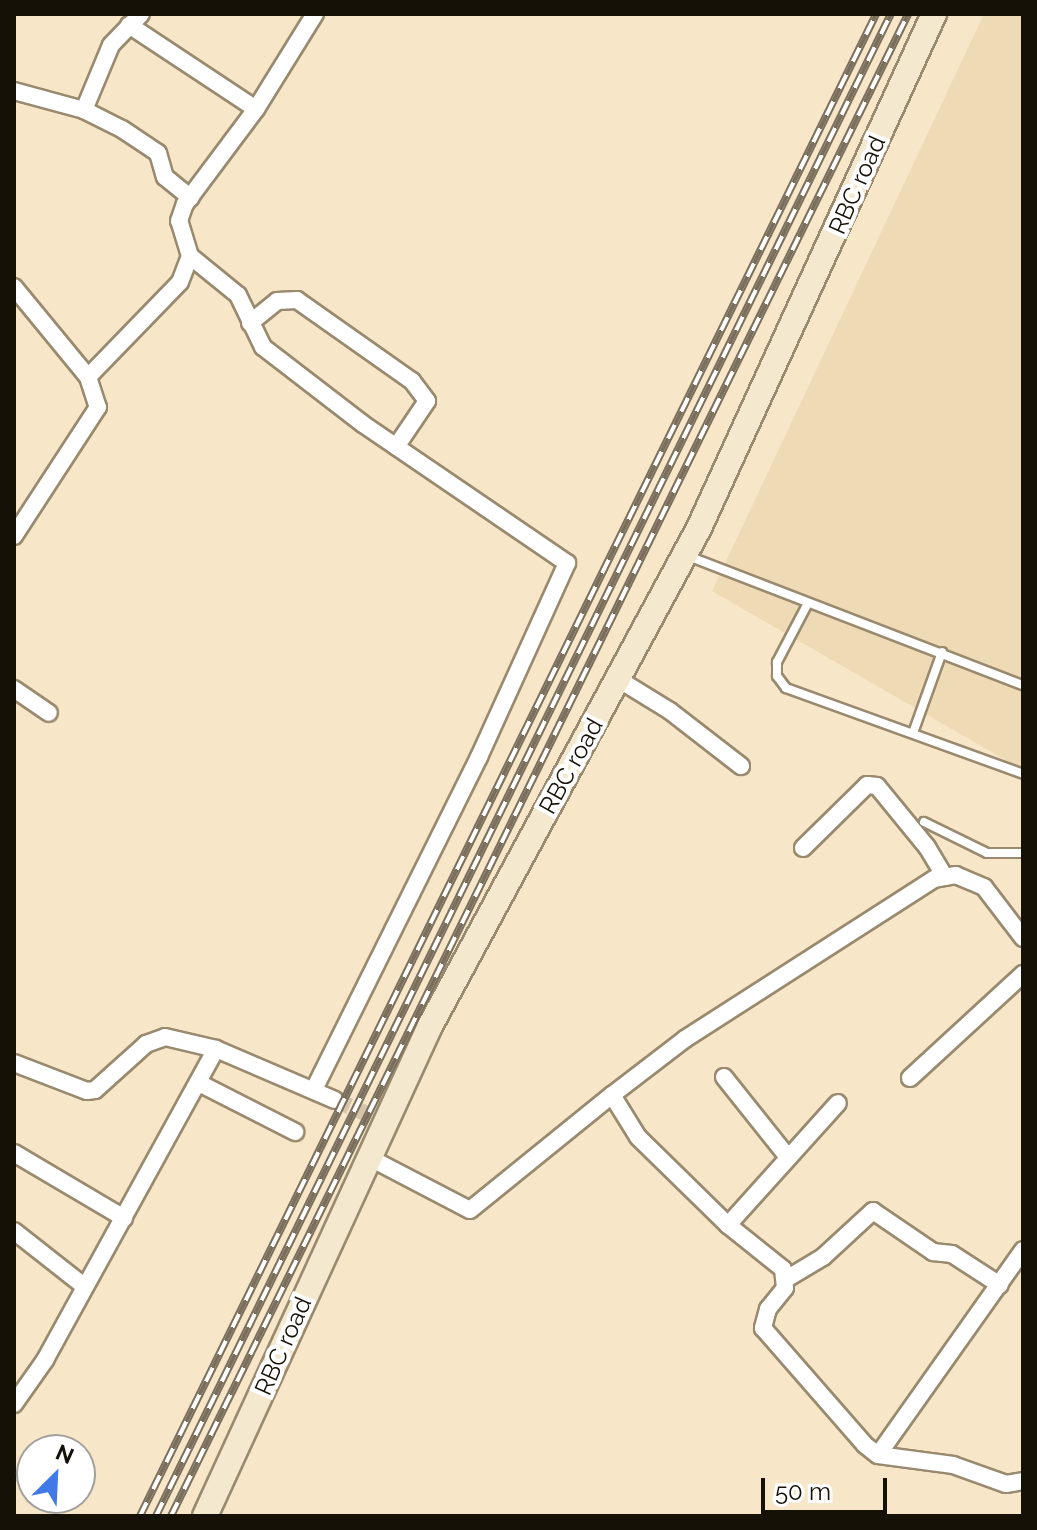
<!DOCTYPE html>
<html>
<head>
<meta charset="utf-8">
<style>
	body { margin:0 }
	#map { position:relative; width:1037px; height:1530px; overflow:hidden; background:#f7e6c8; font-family:Raleway,sans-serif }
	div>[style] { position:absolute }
	.built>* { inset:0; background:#eedab5 }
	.street-tunnel>* { height:16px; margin-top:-8px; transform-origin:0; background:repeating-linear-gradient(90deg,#d5c6ab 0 16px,transparent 0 24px) }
	.roads { filter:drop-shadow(2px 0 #998a6f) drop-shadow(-2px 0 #998a6f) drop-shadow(0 2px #998a6f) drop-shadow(0 -2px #998a6f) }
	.lane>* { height:8px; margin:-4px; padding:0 4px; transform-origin:4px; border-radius:4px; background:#fff }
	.street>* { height:16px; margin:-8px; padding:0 8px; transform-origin:8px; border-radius:8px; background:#fff }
	.secondary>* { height:24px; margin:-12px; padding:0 12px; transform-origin:12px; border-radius:12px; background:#f4e8cf }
	.rail>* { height:8px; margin-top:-4px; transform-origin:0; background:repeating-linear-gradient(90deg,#fff 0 15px,#7a6f5d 0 30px); box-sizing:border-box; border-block:2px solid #7a6f5d }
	span { translate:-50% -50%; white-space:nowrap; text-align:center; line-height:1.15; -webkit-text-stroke:8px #fff; paint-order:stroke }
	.street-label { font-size:24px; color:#161107 }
	.frame { position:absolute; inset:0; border:16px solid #161107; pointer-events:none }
	.north { position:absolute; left:16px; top:1434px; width:80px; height:80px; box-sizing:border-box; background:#fff; border:2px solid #a2a09c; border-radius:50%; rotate:24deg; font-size:22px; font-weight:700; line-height:32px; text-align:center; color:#161107 }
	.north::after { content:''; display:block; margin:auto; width:28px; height:36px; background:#4179e9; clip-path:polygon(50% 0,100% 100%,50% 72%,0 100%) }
	.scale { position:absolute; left:761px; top:1478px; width:126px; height:36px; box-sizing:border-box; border:4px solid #161107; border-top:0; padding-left:10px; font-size:24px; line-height:28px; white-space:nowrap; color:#161107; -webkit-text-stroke:6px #fff; paint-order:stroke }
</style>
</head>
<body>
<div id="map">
	<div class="built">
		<i style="clip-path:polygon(984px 14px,1023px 14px,1023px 770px,712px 591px)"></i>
	</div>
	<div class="street-tunnel">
		<i style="left:335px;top:1100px;width:40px;rotate:23.4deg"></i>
	</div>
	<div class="roads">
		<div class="lane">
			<i style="left:688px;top:556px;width:359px;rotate:21.1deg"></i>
			<i style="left:808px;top:603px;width:67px;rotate:117.7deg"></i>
			<i style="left:777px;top:662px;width:14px;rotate:90deg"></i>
			<i style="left:777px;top:676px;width:15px;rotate:53deg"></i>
			<i style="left:786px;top:688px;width:252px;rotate:19.9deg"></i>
			<i style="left:913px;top:733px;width:86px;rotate:-70.3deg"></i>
			<i style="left:924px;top:822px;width:70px;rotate:26.2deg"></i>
			<i style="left:987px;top:853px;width:36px"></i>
		</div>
		<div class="street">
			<i style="left:129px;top:25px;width:152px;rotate:33.5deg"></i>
			<i style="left:14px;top:91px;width:73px;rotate:15.2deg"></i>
			<i style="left:84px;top:110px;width:42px;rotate:26.6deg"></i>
			<i style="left:122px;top:129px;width:43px;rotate:33.7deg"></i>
			<i style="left:158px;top:153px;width:25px;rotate:74deg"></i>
			<i style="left:165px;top:177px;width:33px;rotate:39deg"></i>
			<i style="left:84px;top:110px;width:70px;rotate:-67.4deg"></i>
			<i style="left:111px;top:45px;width:43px;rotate:-45.9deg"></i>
			<i style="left:190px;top:256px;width:62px;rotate:39.1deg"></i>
			<i style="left:238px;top:295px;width:58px;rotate:64.3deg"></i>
			<i style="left:263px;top:347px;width:126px;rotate:37.6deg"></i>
			<i style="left:363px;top:424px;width:247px;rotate:34.3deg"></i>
			<i style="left:567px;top:563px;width:213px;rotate:114.4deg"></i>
			<i style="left:479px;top:757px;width:372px;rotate:116.4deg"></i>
			<i style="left:14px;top:287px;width:117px;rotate:50.6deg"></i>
			<i style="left:88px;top:377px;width:32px;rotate:72deg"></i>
			<i style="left:98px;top:407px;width:154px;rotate:123.1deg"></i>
			<i style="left:250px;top:323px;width:35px;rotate:-39deg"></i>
			<i style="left:277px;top:301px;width:20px;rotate:-3deg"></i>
			<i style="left:297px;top:300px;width:141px;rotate:35.2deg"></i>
			<i style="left:412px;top:381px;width:25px;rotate:53deg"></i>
			<i style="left:427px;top:401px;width:55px;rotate:124deg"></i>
			<i style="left:88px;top:377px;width:132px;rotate:-45.9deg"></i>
			<i style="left:180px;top:282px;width:28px;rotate:-69deg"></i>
			<i style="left:190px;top:256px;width:37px;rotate:-107deg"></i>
			<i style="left:179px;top:221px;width:18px;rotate:-71deg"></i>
			<i style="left:185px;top:204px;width:119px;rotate:-53.2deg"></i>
			<i style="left:256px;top:109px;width:112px;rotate:-58.2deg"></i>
			<i style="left:618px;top:679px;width:61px;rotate:31.6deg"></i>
			<i style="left:670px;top:711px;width:90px;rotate:37.8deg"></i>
			<i style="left:14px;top:689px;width:42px;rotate:34.4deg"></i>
			<i style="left:803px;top:848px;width:90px;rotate:-44.5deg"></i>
			<i style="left:867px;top:785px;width:10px;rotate:6deg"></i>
			<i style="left:877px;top:786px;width:79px;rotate:50.7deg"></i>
			<i style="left:927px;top:847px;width:35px;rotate:59deg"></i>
			<i style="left:1023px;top:938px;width:64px;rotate:-127.4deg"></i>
			<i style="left:984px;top:887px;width:30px;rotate:-157deg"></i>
			<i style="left:956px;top:875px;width:22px;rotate:170deg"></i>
			<i style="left:934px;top:879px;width:296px;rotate:147.3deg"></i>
			<i style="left:685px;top:1039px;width:92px;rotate:142.5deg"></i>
			<i style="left:612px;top:1095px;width:49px;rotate:58.2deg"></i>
			<i style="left:638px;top:1137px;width:126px;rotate:44.4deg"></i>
			<i style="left:728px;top:1225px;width:70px;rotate:38.7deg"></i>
			<i style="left:783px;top:1269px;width:19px;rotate:84deg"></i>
			<i style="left:785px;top:1288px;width:27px;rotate:129deg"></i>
			<i style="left:768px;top:1309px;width:20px;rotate:105deg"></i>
			<i style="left:763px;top:1328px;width:155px;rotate:48.9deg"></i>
			<i style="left:865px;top:1445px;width:16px;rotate:38deg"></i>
			<i style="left:878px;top:1455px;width:76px;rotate:7.6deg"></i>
			<i style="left:953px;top:1465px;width:56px;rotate:19.7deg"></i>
			<i style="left:1006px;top:1484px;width:17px;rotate:-10deg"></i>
			<i style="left:14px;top:1063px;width:78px;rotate:21deg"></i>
			<i style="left:87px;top:1091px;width:8px;rotate:-7deg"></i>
			<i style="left:95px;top:1090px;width:69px;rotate:-42deg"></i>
			<i style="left:146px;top:1044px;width:20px;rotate:-20deg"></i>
			<i style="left:165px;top:1037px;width:52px;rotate:13.2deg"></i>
			<i style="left:724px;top:1077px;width:101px;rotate:51.4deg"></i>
			<i style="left:910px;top:1078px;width:154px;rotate:-42.6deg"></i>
			<i style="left:199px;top:1083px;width:108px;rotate:27deg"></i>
			<i style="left:14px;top:1153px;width:128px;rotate:30.6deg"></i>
			<i style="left:372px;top:1159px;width:110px;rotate:27.5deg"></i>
			<i style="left:470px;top:1210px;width:183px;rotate:-39deg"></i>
			<i style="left:728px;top:1225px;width:164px;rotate:-48deg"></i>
			<i style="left:14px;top:1231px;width:89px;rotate:38.2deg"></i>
			<i style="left:788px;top:1278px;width:41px;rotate:-31deg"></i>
			<i style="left:823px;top:1257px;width:68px;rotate:-42.6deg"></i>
			<i style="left:873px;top:1211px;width:73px;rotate:34.3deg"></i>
			<i style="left:933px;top:1252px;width:19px;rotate:6deg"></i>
			<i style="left:952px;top:1254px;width:57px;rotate:32.9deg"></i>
			<i style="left:14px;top:1404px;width:54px;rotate:-54.8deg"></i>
			<i style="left:45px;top:1360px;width:355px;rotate:-61.2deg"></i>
			<i style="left:216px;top:1049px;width:129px;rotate:23.2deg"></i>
			<i style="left:878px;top:1455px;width:251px;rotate:-54.7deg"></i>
		</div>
		<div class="secondary">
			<i style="left:205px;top:1516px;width:539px;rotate:-65.34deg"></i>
			<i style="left:430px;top:1026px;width:566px;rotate:-61.62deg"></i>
			<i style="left:699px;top:528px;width:565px;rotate:-65.43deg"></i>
		</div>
	</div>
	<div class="rail">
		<i style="left:140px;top:1516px;width:1673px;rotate:-63.89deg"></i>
		<i style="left:156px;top:1516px;width:1672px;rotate:-63.93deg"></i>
		<i style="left:171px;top:1516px;width:1673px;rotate:-63.86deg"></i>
	</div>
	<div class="street-label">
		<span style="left:857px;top:185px;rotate:-66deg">RBC road</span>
		<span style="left:571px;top:766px;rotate:-61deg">RBC road</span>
		<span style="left:283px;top:1346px;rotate:-66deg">RBC road</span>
	</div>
	<div class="frame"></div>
	<div class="north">N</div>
	<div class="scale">50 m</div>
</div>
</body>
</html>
